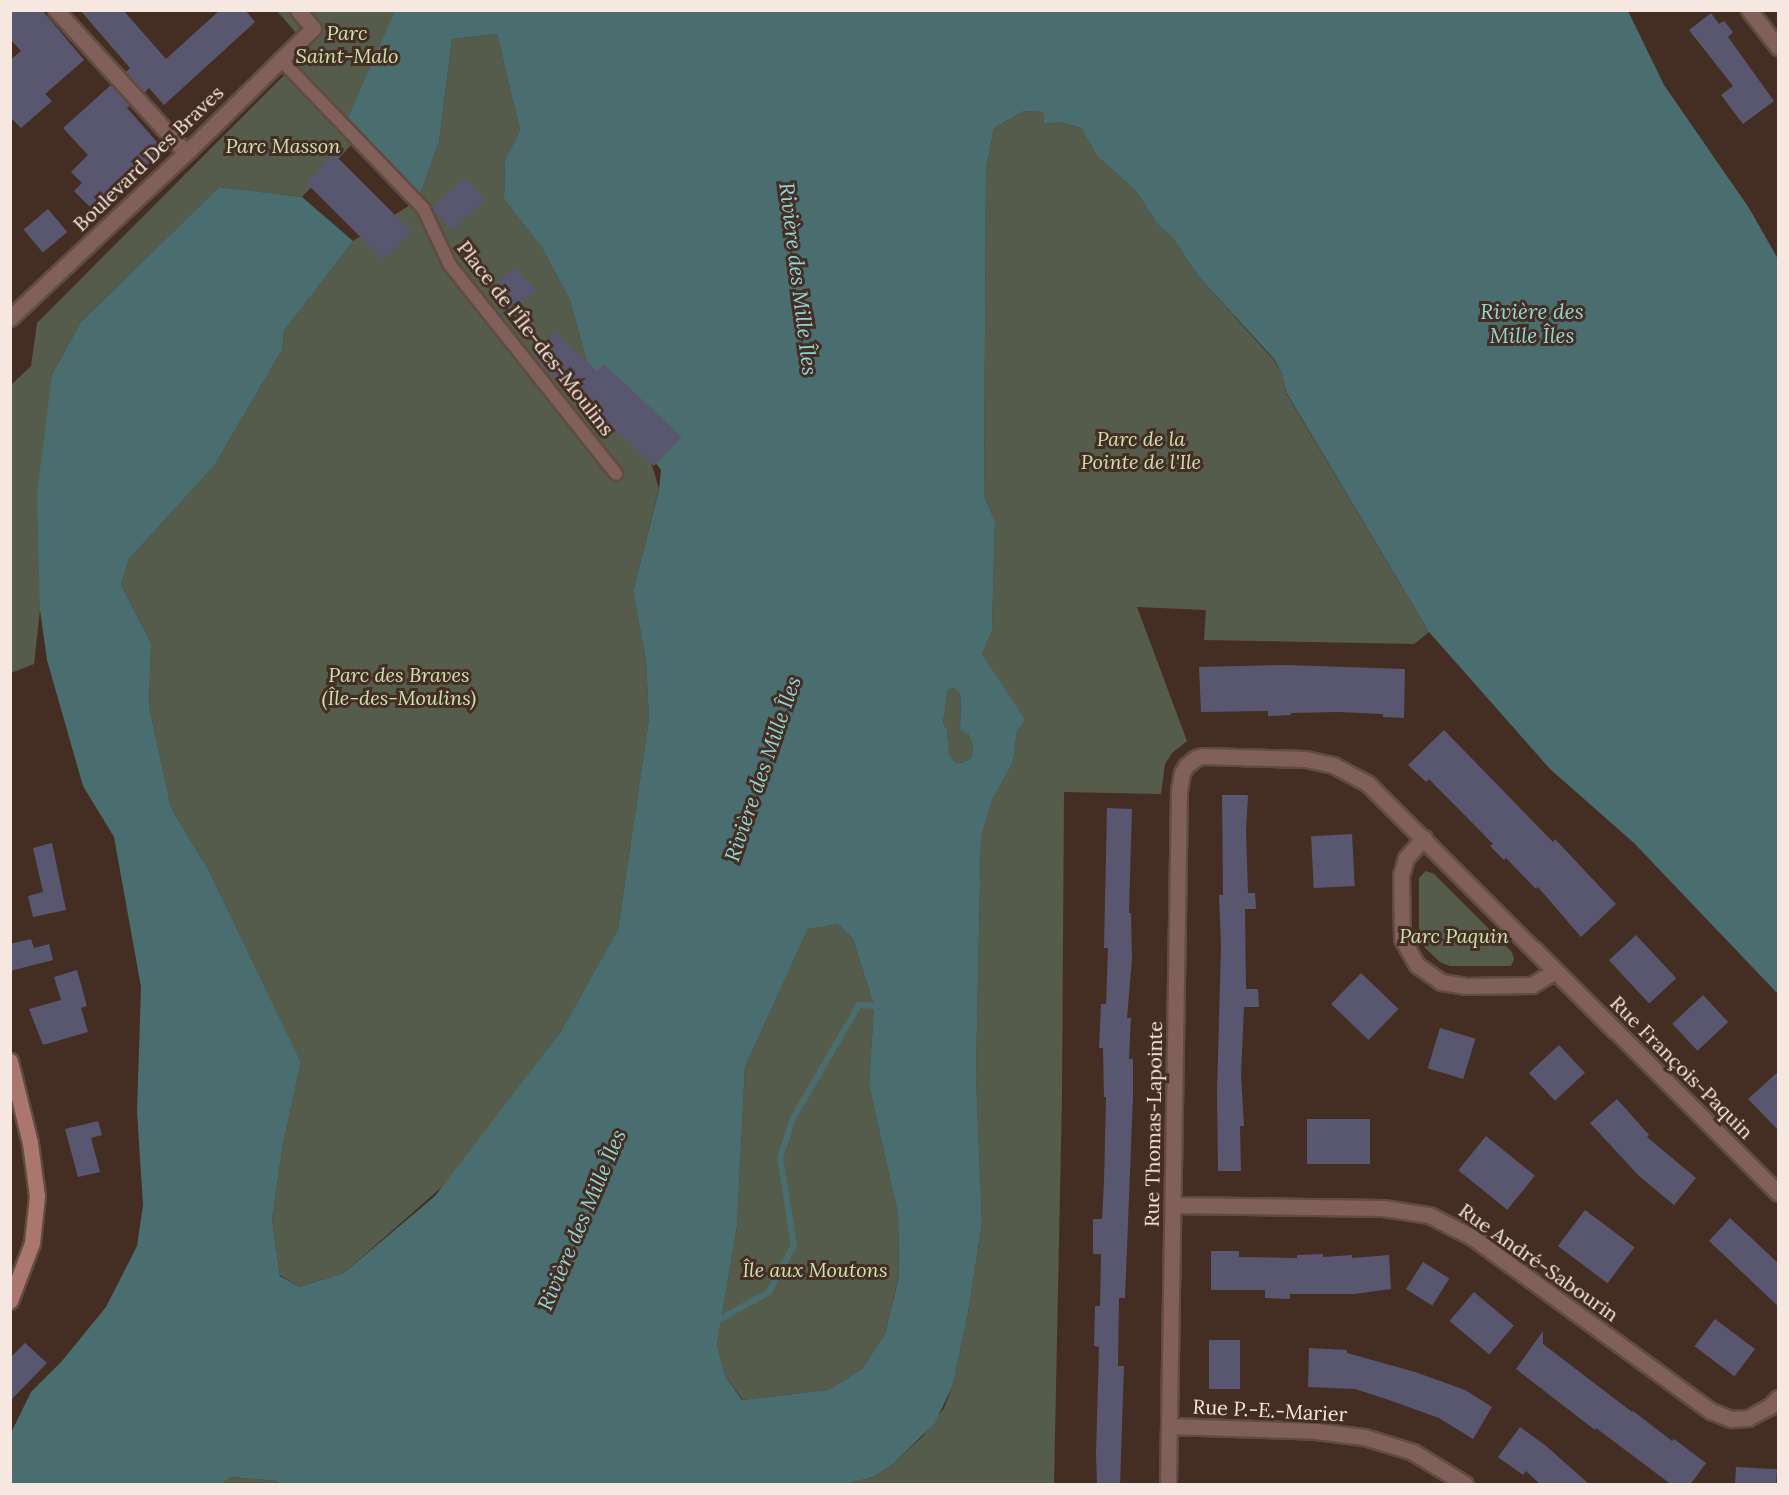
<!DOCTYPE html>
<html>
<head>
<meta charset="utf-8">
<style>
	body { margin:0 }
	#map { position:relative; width:1789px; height:1495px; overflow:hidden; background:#442e23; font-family:Lora,serif }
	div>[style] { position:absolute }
	.green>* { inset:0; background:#555c4c }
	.water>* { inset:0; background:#4a6e70 }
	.stream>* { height:6px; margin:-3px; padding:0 3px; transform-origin:3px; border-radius:3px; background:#4a6e70 }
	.building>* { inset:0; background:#595770; transform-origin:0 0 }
	.roads { filter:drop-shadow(2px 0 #604c41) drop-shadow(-2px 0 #604c41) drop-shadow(0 2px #604c41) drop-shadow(0 -2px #604c41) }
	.pedestrian>* { height:12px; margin:-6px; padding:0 6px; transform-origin:6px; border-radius:6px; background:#815f5a }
	.minor>* { height:15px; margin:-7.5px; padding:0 7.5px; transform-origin:7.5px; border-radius:7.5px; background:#815f5a }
	.secondary>* { height:15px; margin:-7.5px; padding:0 7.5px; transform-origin:7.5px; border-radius:7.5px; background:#ab766e }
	span { translate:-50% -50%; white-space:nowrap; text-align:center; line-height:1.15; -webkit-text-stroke:6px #442e23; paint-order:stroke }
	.park-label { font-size:20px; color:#cce2af; font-style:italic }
	.street-label { font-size:20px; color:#f6e7e0 }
	.water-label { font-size:21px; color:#90d7da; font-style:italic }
	.frame { position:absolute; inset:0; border:12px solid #f6e7e0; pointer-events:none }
</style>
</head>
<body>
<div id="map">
	<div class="green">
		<i style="clip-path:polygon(277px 11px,395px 11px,356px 140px,302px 197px,219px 187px,81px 322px,52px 374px,40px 610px,34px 664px,11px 673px,11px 385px,31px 366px,37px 323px,310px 49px)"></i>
		<i style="clip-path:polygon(497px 34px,520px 130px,505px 160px,504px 199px,542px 248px,570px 300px,590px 373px,649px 455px,659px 489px,633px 591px,646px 661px,649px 719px,618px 929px,560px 1033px,452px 1178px,344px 1273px,299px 1287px,280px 1275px,272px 1219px,283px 1144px,301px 1062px,209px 871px,171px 808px,149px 706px,151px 643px,121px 585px,129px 559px,214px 466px,282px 350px,284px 331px,353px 241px,418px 200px,439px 142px,452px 39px)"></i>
		<i style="clip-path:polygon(1024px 111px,1043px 112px,1044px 124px,1060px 122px,1081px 128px,1097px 156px,1136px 191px,1158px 225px,1172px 237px,1199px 277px,1273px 359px,1282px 373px,1286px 393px,1429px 632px,1414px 644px,1204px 640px,1206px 610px,1137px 607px,1187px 741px,1172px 753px,1165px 764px,1161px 794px,1064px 792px,1062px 1096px,1054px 1484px,846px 1484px,873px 1477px,892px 1465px,923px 1436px,944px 1408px,953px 1385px,968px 1313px,982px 1223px,976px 1075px,981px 838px,992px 800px,1013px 763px,1017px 731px,1024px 720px,982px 654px,992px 631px,995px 521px,984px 496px,986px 171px,994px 128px)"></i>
		<i style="clip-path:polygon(954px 688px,959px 692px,961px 701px,960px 728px,969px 735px,973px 748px,971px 758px,961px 763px,955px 762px,949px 756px,947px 729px,943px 723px,948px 690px)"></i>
		<i style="clip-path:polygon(1426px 871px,1434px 874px,1512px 952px,1514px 959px,1511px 966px,1450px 966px,1440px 962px,1425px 948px,1419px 928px,1419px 878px)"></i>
		<i style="clip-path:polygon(838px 924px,853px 939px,874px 1006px,869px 1085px,898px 1214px,899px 1275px,885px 1334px,862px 1369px,828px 1390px,743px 1400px,725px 1376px,717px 1344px,737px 1227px,745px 1067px,808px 929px)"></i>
		<i style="clip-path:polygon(231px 1477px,277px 1481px,279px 1484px,221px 1484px)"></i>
	</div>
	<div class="water">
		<i style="clip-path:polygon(evenodd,395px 11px,1628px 11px,1664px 85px,1749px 208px,1778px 259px,1778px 994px,1634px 843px,1550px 769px,1429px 632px,1286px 392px,1282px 373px,1274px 359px,1199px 277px,1172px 237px,1158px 225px,1136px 191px,1097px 156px,1081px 128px,1060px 122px,1044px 124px,1043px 112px,1024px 111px,994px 128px,986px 170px,984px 496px,995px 521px,992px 631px,982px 654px,1025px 720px,1017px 731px,1013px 763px,992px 800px,981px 838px,976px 1075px,982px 1223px,968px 1313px,953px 1385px,935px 1423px,892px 1465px,873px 1477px,846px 1484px,279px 1484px,277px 1481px,231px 1477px,221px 1484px,11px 1484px,10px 1435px,31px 1392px,62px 1361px,106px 1307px,137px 1246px,143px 1205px,137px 1111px,141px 987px,114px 837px,83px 786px,47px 660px,40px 610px,37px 495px,52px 374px,81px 322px,219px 187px,302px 197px,353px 241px,284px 331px,282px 350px,214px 466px,129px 559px,121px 585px,151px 643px,149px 706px,171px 808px,209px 871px,301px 1062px,283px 1144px,272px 1219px,280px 1276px,299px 1287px,344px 1273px,435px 1196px,560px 1033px,618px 929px,649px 719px,646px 661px,633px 591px,659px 490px,661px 470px,590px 373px,570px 300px,542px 248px,504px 199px,505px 160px,520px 130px,497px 34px,452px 39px,439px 142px,418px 200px,344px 127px,395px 11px,954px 688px,959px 692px,961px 701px,960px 729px,969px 735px,973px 748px,971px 758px,961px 763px,955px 762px,949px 755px,947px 729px,943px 723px,948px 690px,954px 688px,395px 11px,838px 924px,853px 939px,874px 1006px,869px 1085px,898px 1214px,899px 1276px,885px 1334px,862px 1369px,828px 1390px,742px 1400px,725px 1376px,717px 1344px,737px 1227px,745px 1067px,808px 929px,838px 924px)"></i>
	</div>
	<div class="stream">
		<i style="left:720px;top:1319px;width:56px;rotate:-28.9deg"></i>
		<i style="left:769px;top:1292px;width:53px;rotate:-62deg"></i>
		<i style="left:794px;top:1245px;width:88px;rotate:-99.1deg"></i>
		<i style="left:780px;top:1158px;width:42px;rotate:-72deg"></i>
		<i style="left:793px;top:1118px;width:131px;rotate:-59.7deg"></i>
		<i style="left:859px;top:1005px;width:15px;rotate:4deg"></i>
	</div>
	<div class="building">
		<i style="clip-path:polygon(10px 10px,42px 10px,84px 60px,45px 94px,52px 101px,21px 128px,10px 117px,10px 60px,21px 51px,10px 39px)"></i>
		<i style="clip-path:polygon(80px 10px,123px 10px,166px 59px,220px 10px,245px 10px,255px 22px,164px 105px,149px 88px,144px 93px,126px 72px,130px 68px)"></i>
		<i style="clip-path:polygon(1711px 13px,1719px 24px,1724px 21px,1733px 32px,1728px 37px,1774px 101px,1743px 124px,1721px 95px,1733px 86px,1689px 30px)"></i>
		<i style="clip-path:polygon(111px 85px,130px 106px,127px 108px,164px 150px,97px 214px,74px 191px,82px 183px,71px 172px,88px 155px,63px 128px)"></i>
		<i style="left:334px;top:154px;width:110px;height:40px;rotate:45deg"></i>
		<i style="left:465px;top:178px;width:30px;height:45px;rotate:48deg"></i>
		<i style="left:48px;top:209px;width:30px;height:32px;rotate:50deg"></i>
		<i style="clip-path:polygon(514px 267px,536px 289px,512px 312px,501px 302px,509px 294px,498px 282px)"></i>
		<i style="clip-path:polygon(555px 332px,597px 371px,604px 364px,682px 437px,654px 466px,568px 384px,566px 387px,533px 356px)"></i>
		<i style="clip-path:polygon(1286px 665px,1405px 669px,1404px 718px,1383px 717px,1383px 714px,1338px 712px,1291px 713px,1291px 715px,1268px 716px,1268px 711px,1201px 712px,1199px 667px)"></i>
		<i style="clip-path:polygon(1444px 730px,1553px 842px,1555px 839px,1616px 904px,1581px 937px,1538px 887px,1536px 889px,1506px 858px,1504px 860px,1490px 846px,1493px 844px,1429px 779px,1426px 782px,1408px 765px)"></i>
		<i style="clip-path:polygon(1222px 795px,1248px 795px,1246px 831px,1248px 893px,1255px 893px,1256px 909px,1245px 909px,1246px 989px,1258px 989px,1259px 1007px,1244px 1007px,1241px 1075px,1244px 1126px,1240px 1126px,1241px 1171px,1218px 1171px,1217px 1093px,1221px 947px,1219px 895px,1223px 895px)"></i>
		<i style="clip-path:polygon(1107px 808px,1132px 809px,1129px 913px,1131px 913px,1132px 959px,1127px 1018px,1131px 1018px,1129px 1059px,1133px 1059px,1133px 1097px,1125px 1298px,1119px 1298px,1118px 1366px,1124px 1366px,1120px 1485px,1097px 1485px,1096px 1453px,1099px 1347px,1094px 1346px,1095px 1306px,1100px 1306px,1101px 1254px,1093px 1254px,1093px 1219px,1102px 1219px,1104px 1182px,1106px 1097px,1104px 1097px,1103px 1048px,1099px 1048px,1101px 1004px,1106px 1004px,1108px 948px,1104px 948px)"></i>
		<i style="left:1352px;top:834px;width:52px;height:41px;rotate:87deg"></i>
		<i style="clip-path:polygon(52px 843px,66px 910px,33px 917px,28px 896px,43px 892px,33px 848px)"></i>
		<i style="left:1636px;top:935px;width:59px;height:37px;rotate:47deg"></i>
		<i style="clip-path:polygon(31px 939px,34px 948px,49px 944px,53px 960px,10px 971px,10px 944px)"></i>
		<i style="clip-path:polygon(77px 970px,87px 1006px,81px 1008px,88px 1032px,43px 1045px,29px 1009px,61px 1000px,54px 977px)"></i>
		<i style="left:1361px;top:973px;width:52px;height:43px;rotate:44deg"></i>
		<i style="left:1703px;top:995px;width:37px;height:42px;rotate:47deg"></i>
		<i style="left:1440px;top:1028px;width:37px;height:42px;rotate:17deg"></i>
		<i style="left:1559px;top:1045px;width:38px;height:41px;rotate:47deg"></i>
		<i style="clip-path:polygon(1779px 1071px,1779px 1131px,1748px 1099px)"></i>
		<i style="clip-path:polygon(1617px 1099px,1649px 1135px,1647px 1137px,1696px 1178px,1674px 1205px,1639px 1176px,1590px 1123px)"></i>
		<i style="left:1307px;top:1119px;width:63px;height:45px"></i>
		<i style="clip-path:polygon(98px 1121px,102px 1135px,91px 1138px,100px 1172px,78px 1177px,65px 1129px)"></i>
		<i style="left:1486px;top:1136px;width:63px;height:44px;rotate:39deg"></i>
		<i style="left:1585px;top:1210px;width:62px;height:45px;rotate:37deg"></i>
		<i style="clip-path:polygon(1730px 1218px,1779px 1264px,1779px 1307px,1709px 1241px)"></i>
		<i style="clip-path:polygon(1211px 1251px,1239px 1251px,1239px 1257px,1297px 1258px,1297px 1255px,1323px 1254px,1323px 1257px,1352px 1255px,1352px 1258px,1389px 1255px,1391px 1289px,1354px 1294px,1290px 1294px,1290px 1299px,1265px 1298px,1265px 1290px,1211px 1290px)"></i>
		<i style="left:1423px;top:1262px;width:31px;height:32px;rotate:32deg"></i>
		<i style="left:1474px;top:1292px;width:52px;height:38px;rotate:40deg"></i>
		<i style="left:1715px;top:1319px;width:50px;height:34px;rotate:37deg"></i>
		<i style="clip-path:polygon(1543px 1331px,1543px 1344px,1632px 1412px,1633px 1411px,1672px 1441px,1674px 1439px,1706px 1463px,1690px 1485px,1672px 1485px,1596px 1428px,1595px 1430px,1516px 1369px)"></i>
		<i style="left:1209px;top:1340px;width:31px;height:49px"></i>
		<i style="clip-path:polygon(25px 1343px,47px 1363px,10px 1401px,10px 1358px)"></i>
		<i style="clip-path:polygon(1309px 1348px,1347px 1350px,1347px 1353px,1415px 1372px,1465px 1390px,1492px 1407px,1473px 1439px,1439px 1418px,1389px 1400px,1355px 1389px,1308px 1387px)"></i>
		<i style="clip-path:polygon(1520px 1427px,1545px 1445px,1590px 1485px,1541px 1485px,1526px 1471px,1523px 1475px,1498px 1457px)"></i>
		<i style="left:1736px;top:1467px;width:41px;height:18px;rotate:3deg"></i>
	</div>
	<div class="roads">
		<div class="pedestrian">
			<i style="left:280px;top:59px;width:207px;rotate:46.2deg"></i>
			<i style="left:423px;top:208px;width:63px;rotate:64.7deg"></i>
			<i style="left:450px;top:265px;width:267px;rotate:51.5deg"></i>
		</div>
		<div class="minor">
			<i style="left:56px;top:10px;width:193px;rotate:47.7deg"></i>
			<i style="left:1749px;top:10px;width:47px;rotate:51.9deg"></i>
			<i style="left:10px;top:318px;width:241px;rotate:-43.2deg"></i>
			<i style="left:186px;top:153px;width:178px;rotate:-44.5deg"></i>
			<i style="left:313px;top:28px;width:23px;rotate:-130deg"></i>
			<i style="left:1424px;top:838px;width:27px;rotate:132deg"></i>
			<i style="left:1406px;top:858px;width:18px;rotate:106deg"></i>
			<i style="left:1401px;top:875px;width:64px;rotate:89.1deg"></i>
			<i style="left:1402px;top:939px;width:30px;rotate:60deg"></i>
			<i style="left:1417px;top:965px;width:29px;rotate:35deg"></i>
			<i style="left:1441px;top:982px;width:24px;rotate:9deg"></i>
			<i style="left:1465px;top:986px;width:67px;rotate:-0.9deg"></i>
			<i style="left:1532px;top:985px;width:27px;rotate:-31deg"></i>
			<i style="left:1173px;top:1205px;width:210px;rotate:0.8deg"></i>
			<i style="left:1383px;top:1208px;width:47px;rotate:8.7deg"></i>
			<i style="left:1429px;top:1215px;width:48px;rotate:27.1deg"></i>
			<i style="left:1472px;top:1237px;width:296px;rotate:36.1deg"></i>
			<i style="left:1711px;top:1411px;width:22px;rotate:22deg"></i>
			<i style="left:1731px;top:1419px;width:17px;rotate:-3deg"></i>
			<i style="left:1748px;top:1418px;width:24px;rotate:-28deg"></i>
			<i style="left:1769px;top:1407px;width:13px;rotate:-45deg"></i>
			<i style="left:1169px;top:1426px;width:147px;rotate:1.9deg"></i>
			<i style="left:1316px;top:1431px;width:48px;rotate:7.1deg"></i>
			<i style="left:1364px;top:1437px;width:51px;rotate:17deg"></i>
			<i style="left:1413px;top:1452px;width:61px;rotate:31.6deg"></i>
			<i style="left:1168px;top:1484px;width:693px;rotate:-89.09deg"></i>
			<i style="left:1179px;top:791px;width:18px;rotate:-81deg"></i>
			<i style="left:1182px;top:773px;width:8px;rotate:-60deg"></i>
			<i style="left:1186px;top:766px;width:13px;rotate:-39deg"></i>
			<i style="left:1196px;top:758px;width:6px;rotate:-18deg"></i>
			<i style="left:1202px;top:756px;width:103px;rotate:1.7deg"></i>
			<i style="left:1305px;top:759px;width:29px;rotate:12deg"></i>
			<i style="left:1333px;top:765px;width:40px;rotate:28deg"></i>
			<i style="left:1368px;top:784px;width:579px;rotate:44.93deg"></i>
		</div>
		<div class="secondary">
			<i style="left:10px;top:1061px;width:84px;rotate:76.3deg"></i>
			<i style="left:30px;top:1143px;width:53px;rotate:82.5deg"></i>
			<i style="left:37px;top:1196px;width:47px;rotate:96.1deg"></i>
			<i style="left:32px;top:1243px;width:62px;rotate:110.8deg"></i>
		</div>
	</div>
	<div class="park-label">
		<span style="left:347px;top:44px">Parc<br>Saint-Malo</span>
		<span style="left:283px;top:145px">Parc Masson</span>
		<span style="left:1141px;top:450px">Parc de la<br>Pointe de l'Ile</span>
		<span style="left:399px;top:686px">Parc des Braves<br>(Île-des-Moulins)</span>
		<span style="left:1454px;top:935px">Parc Paquin</span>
		<span style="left:815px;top:1269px">Île aux Moutons</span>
	</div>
	<div class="street-label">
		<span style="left:148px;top:158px;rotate:-44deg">Boulevard Des Braves</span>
		<span style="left:536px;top:338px;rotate:52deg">Place de l'Île-des-Moulins</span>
		<span style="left:1682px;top:1067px;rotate:45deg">Rue François-Paquin</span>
		<span style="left:1153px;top:1124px;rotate:-89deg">Rue Thomas-Lapointe</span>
		<span style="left:1539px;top:1262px;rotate:35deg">Rue André-Sabourin</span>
		<span style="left:1270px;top:1410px;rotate:3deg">Rue P.-E.-Marier</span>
	</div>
	<div class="water-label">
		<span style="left:798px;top:279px;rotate:83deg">Rivière des Mille Îles</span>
		<span style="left:1532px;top:324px">Rivière des<br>Mille Îles</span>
		<span style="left:763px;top:769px;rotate:-71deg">Rivière des Mille Îles</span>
		<span style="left:582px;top:1220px;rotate:-67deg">Rivière des Mille Îles</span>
	</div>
	<div class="frame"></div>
</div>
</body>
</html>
